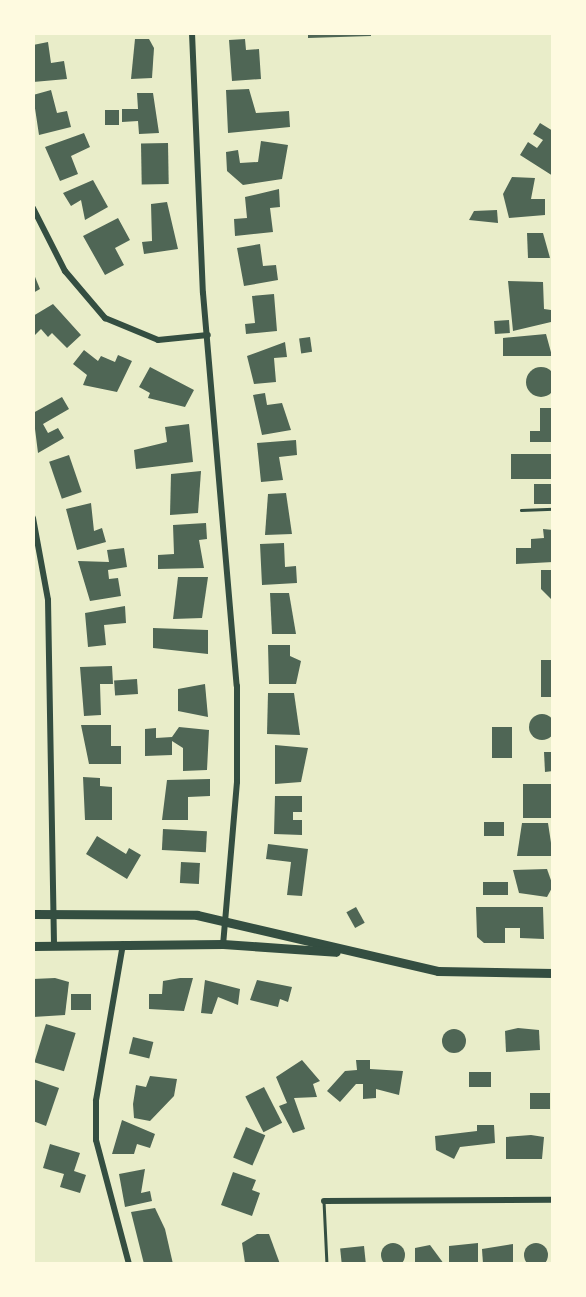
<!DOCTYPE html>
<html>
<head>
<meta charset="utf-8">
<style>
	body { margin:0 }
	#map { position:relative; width:586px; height:1297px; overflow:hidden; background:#e9edc9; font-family:Karla,sans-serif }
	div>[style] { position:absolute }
	.building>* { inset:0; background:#4f6655; transform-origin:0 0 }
	.round { border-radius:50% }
	.service>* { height:2.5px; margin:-1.25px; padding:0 1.25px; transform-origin:1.25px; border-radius:1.25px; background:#344e41 }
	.minor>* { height:6px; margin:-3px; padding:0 3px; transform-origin:3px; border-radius:3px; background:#344e41 }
	.secondary>* { height:9px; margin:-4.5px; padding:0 4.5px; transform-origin:4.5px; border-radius:4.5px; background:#344e41 }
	span { translate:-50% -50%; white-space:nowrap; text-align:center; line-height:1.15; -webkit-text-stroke:7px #fefae0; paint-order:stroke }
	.frame { position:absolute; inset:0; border:35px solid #fefae0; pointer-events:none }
</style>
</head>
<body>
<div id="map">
	<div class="building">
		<i style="clip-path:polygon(308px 33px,371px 33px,371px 36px,308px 38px)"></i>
		<i style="clip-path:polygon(135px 39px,149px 39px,154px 48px,152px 78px,131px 79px)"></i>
		<i style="clip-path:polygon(245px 39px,246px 50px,259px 49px,261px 79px,232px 81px,229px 40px)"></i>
		<i style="clip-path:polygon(48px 42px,51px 63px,64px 61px,67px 79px,33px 82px,33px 45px)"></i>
		<i style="clip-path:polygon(249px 89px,256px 113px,289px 111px,290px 127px,228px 133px,226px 90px)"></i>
		<i style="clip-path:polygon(51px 90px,57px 113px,67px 111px,71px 127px,39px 135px,33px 95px)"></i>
		<i style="clip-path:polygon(137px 93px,153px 93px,159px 133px,139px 134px,138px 121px,122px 122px,122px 109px,138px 109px)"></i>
		<i style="left:105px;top:110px;width:14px;height:15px"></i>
		<i style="clip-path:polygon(540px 123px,553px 131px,553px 176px,520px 155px,528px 142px,537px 148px,543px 140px,533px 134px)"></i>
		<i style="clip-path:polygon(84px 133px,90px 147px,71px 156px,78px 174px,60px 181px,45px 147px)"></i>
		<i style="clip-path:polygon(261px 141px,288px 145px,282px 179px,243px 185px,227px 171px,226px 152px,238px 150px,240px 163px,258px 162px)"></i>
		<i style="left:168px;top:143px;width:41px;height:27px;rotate:89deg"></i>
		<i style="clip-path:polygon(512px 177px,535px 178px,531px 199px,545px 199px,545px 215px,509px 218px,503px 194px)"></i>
		<i style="clip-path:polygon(93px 180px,108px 207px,85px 220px,81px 200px,71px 206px,63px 193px)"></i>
		<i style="clip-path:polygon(279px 189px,280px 207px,270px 208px,273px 232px,235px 236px,234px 219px,247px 218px,245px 197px)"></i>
		<i style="clip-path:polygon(167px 202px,178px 249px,144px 254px,142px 242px,152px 241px,151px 204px)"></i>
		<i style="clip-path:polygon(497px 210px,498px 223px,469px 220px,474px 211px)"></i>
		<i style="clip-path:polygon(118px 218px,130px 240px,115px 248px,124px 265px,105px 275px,83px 236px)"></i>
		<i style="clip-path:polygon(527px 233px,543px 233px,550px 258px,528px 258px)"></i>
		<i style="clip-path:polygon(260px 244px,263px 266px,276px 265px,278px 280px,244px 286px,237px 248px)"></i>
		<i style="clip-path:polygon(33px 272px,40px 289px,33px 293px)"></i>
		<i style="clip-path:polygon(508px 281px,543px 282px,544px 309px,551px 310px,551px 322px,513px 331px)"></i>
		<i style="clip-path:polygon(274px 294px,277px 331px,246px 334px,245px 324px,255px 323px,252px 296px)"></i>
		<i style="clip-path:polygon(53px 304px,81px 335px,67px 348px,52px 333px,48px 337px,41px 329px,33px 337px,33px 316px)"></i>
		<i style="left:509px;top:320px;width:13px;height:15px;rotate:86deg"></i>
		<i style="clip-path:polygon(546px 334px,552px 356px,503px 356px,503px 338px)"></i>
		<i style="left:310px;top:337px;width:15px;height:11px;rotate:82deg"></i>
		<i style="clip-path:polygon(285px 342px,287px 357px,274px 358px,276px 382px,254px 384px,247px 356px)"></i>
		<i style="clip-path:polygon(84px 350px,98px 361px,101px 356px,115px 362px,118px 355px,132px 361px,117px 392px,83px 385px,87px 375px,73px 364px)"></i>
		<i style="clip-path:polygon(150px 367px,194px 390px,185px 407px,148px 398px,150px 393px,139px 387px)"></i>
		<i class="round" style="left:526px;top:367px;width:30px;height:30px"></i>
		<i style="clip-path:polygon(265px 393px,267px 405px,282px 403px,291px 430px,262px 435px,253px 395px)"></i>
		<i style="clip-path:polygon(62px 397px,69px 409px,43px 424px,48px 433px,58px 428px,64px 438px,38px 453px,33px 413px)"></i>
		<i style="clip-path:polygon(540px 408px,553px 408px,553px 442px,530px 442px,530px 431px,540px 431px)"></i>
		<i style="clip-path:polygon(189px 424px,193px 462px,136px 469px,134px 450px,167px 442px,165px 427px)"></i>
		<i style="clip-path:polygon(296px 440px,297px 455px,279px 457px,283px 480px,261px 482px,257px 443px)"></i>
		<i style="left:511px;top:454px;width:42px;height:25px"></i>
		<i style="left:69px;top:455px;width:39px;height:21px;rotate:71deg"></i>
		<i style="clip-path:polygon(201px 471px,198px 513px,170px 515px,171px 474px)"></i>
		<i style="left:534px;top:484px;width:19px;height:20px"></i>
		<i style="clip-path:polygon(286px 493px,292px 534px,265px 535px,268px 494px)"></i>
		<i style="clip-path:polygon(91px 503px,94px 531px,102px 528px,106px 542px,77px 550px,66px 509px)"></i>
		<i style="clip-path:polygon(206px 523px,207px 539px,199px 540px,204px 568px,158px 569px,158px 555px,174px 554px,173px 525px)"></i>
		<i style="clip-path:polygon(543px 529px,553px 530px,553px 562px,516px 564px,516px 548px,531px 548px,531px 539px,544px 538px)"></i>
		<i style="clip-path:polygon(284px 543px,285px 567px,296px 566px,297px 583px,262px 585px,260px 544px)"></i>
		<i style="clip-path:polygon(124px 548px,127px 567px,108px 570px,109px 579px,118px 578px,121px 596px,90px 601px,78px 561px,109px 562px,107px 550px)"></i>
		<i style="clip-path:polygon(541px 570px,553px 570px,553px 601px,541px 589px)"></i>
		<i style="clip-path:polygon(178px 577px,208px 577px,202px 618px,173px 619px)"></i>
		<i style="clip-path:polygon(270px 593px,289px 593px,296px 634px,272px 634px)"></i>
		<i style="clip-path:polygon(125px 606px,126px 623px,104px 625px,106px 645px,88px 647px,85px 613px)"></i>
		<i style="clip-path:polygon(153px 628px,208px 630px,208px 654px,153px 648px)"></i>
		<i style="clip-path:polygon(268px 645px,290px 645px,290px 656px,301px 661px,296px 684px,269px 684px)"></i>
		<i style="left:553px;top:660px;width:37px;height:12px;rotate:90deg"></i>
		<i style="clip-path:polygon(112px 666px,113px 684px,100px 684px,101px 715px,84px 716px,80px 667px)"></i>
		<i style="left:137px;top:679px;width:15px;height:23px;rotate:86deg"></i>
		<i style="clip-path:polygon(205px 684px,208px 717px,178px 711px,178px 689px)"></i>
		<i style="clip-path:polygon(268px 693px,294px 693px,300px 735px,267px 734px)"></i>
		<i class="round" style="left:529px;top:714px;width:26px;height:26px"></i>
		<i style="clip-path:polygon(81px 725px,111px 725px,111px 746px,121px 746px,121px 764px,89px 764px)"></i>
		<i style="clip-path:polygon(179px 727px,209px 730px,207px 770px,183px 771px,183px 748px,172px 741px,172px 755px,145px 756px,145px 729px,156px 728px,156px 738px,172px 737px)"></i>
		<i style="left:492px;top:727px;width:20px;height:31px"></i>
		<i style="clip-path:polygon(275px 745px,308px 748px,301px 782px,275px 784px)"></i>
		<i style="clip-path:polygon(544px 752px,553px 752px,553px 771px,545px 772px)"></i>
		<i style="clip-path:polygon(83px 777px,100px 778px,100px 786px,112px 787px,112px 820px,85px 820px)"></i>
		<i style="clip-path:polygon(210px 779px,210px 796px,188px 797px,188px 820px,162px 820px,167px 780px)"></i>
		<i style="left:523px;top:784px;width:30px;height:34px"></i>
		<i style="clip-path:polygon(275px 796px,302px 796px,302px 812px,293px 812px,293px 820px,302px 820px,302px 835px,274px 834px)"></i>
		<i style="left:484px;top:822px;width:20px;height:14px"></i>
		<i style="clip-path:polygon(522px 823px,548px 823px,553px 856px,517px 856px)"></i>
		<i style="left:163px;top:829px;width:44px;height:21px;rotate:3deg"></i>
		<i style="clip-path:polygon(97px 836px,126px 854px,129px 848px,141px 855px,127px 879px,86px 854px)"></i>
		<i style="clip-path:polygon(268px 844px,308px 849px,302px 896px,287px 895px,291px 862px,266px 859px)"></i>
		<i style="left:181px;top:862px;width:19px;height:21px;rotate:3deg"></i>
		<i style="clip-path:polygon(547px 869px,553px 886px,547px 897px,519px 893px,513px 870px)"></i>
		<i style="left:483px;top:882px;width:25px;height:13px"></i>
		<i style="left:356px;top:907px;width:18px;height:11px;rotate:61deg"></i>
		<i style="clip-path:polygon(476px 907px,543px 907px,544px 939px,520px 938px,520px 928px,505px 928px,505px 943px,484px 943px,477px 937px)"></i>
		<i style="clip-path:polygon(55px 978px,69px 982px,65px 1015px,33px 1017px,33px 979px)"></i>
		<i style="clip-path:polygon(180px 978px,193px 978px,184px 1011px,149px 1009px,149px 994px,162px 994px,163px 981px)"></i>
		<i style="clip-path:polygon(205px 980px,240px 989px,238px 1005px,218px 997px,212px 1014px,201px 1013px)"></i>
		<i style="clip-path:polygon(257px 980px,292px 987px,288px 1002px,280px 999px,278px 1007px,250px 1000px)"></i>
		<i style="left:71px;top:994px;width:20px;height:16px"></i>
		<i style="left:46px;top:1024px;width:31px;height:40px;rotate:17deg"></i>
		<i style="clip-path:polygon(518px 1028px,539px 1030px,540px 1050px,506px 1052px,505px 1031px)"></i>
		<i class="round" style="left:442px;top:1029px;width:24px;height:24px"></i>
		<i style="left:133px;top:1037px;width:21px;height:17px;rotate:14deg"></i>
		<i style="clip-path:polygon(302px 1060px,320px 1081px,313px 1084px,317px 1097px,294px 1098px,305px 1129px,293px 1133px,279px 1106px,287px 1103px,276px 1077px)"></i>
		<i style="clip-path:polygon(356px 1060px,370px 1060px,370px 1069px,403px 1071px,399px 1095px,376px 1089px,376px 1098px,363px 1099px,363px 1084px,356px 1084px,340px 1102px,327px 1091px,345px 1071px,357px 1070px)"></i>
		<i style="left:469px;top:1072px;width:22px;height:15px"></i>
		<i style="clip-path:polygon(150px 1076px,177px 1079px,174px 1096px,150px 1121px,134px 1118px,133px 1104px,136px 1085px,146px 1087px)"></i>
		<i style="clip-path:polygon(33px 1079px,59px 1088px,46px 1126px,33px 1121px)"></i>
		<i style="left:264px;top:1087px;width:40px;height:21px;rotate:63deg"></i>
		<i style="left:530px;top:1093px;width:20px;height:16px"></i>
		<i style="clip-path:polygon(122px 1120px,155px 1134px,150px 1148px,137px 1144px,134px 1154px,112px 1154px)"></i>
		<i style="clip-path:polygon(477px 1125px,494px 1125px,495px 1143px,460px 1147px,454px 1159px,436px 1150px,435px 1136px,477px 1131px)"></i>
		<i style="left:246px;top:1127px;width:21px;height:33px;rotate:23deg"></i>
		<i style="clip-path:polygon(531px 1135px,544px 1137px,542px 1159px,506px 1159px,506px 1137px)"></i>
		<i style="clip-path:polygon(50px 1144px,80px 1153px,74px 1171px,86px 1175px,80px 1193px,60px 1187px,64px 1174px,43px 1168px)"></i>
		<i style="clip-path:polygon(145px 1169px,141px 1193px,150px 1191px,152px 1201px,125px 1207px,119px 1174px)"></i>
		<i style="clip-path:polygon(233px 1172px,256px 1180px,252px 1190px,260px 1193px,252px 1216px,221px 1205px)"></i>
		<i style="clip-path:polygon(155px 1208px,165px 1229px,173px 1264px,144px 1264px,131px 1212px)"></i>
		<i style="clip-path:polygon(257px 1234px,269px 1234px,280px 1264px,245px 1263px,242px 1243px)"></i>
		<i class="round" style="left:524px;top:1243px;width:24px;height:24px"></i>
		<i class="round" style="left:381px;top:1243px;width:24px;height:24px"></i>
		<i style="clip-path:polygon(478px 1243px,478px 1264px,449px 1264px,449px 1246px)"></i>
		<i style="clip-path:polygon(513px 1244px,513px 1264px,483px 1264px,482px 1249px)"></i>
		<i style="clip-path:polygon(430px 1245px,444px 1264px,415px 1264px,415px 1248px)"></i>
		<i style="left:364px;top:1246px;width:18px;height:24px;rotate:84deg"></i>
	</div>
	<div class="service">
		<i style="left:521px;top:510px;width:32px;rotate:-2deg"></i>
		<i style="left:324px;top:1201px;width:63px;rotate:87.3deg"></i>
	</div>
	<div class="minor">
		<i style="left:192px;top:33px;width:260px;rotate:87.6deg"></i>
		<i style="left:203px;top:293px;width:394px;rotate:85.1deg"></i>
		<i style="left:237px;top:686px;width:96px;rotate:90deg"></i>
		<i style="left:237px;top:782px;width:163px;rotate:94.9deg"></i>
		<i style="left:33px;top:208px;width:71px;rotate:63.1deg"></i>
		<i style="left:65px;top:271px;width:62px;rotate:49.6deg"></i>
		<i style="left:105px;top:318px;width:57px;rotate:22.5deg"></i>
		<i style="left:158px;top:340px;width:50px;rotate:-5.7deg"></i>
		<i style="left:33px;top:518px;width:83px;rotate:79.6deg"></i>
		<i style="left:48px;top:600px;width:345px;rotate:89deg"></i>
		<i style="left:123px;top:944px;width:159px;rotate:99.8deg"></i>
		<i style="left:96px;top:1101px;width:39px;rotate:90deg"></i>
		<i style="left:96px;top:1140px;width:128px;rotate:75.1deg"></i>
		<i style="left:324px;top:1201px;width:229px;rotate:-0.3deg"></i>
	</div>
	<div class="secondary">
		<i style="left:33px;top:914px;width:164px;rotate:0.3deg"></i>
		<i style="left:197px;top:915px;width:247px;rotate:13.1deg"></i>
		<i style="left:438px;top:971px;width:115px;rotate:1deg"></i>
		<i style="left:33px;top:946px;width:190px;rotate:-0.6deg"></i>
		<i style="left:223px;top:944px;width:113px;rotate:4deg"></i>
	</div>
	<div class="frame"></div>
</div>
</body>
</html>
